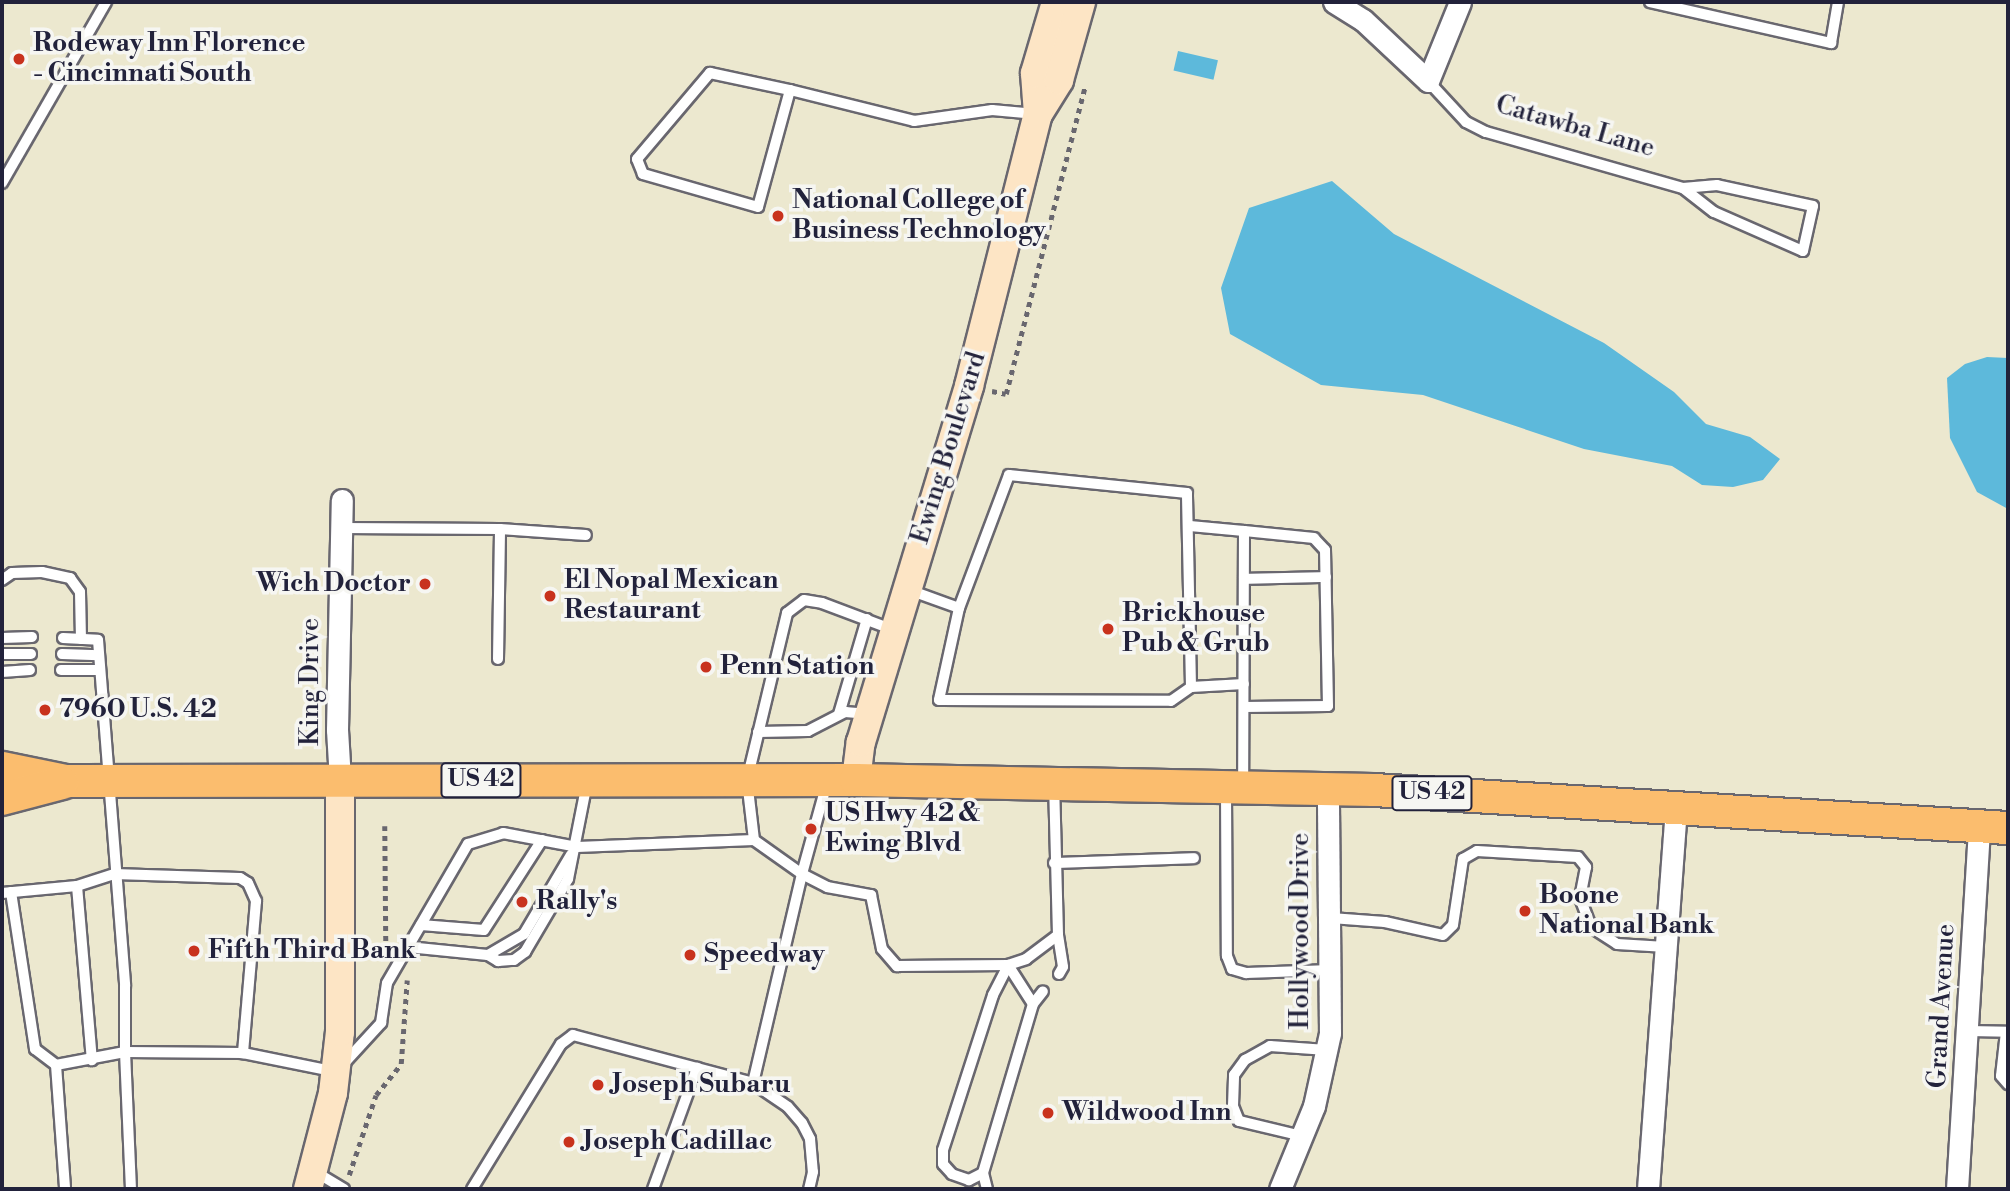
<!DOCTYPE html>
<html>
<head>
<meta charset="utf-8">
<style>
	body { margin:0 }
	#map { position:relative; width:2010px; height:1191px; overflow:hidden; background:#ece8cf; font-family:"Libre Bodoni",serif }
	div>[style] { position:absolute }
	.water>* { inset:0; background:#5db9db; transform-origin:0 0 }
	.path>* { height:4.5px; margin-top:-2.25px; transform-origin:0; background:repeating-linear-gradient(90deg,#69676f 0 5px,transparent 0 10px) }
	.roads { filter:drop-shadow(2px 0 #69676f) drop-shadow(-2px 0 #69676f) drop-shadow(0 2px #69676f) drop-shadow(0 -2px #69676f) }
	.lane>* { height:10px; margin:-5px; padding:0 5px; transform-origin:5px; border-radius:5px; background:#fff }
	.street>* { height:21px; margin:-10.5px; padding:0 10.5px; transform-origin:10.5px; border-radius:10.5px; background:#fff }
	.secondary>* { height:28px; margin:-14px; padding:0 14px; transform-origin:14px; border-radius:14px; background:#fde5c5 }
	.primary>* { height:32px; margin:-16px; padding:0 16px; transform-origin:16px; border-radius:16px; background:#fbbd6e }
	.dots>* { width:19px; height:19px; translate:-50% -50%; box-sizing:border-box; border:4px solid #f6f6f2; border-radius:50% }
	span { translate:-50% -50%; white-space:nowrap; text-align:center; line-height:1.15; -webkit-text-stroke:7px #f6f6f2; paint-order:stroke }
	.shield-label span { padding:2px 5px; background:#f6f6f2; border:2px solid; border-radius:5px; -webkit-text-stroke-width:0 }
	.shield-label { font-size:24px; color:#22223b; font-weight:700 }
	.poi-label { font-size:26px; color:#22223b; font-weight:700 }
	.left { translate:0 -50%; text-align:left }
	.right { translate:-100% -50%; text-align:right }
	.street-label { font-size:26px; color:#22223b }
	.frame { position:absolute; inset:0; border:4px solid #22223b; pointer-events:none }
</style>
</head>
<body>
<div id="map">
	<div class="water">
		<i style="left:1178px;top:51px;width:41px;height:20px;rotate:13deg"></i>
		<i style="clip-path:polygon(1332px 181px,1394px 234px,1604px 343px,1674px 392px,1706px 424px,1750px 437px,1780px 459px,1763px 480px,1733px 487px,1702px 485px,1672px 466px,1584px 449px,1423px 395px,1321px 385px,1230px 334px,1221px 288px,1249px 208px)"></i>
		<i style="clip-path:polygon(1987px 357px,2008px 358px,2008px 509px,1977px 492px,1950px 438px,1947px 378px,1965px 364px)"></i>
	</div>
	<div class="path">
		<i style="left:992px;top:391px;width:14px;rotate:12deg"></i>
		<i style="left:1006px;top:394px;width:317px;rotate:-75.6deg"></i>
		<i style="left:385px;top:826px;width:124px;rotate:89.5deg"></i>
		<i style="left:349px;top:1175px;width:84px;rotate:-71.4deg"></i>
		<i style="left:376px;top:1095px;width:40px;rotate:-51deg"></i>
		<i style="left:401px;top:1064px;width:84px;rotate:-85.9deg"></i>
	</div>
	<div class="roads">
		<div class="lane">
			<i style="left:1650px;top:2px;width:186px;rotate:12.8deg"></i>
			<i style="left:1831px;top:43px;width:42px;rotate:-80.3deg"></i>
			<i style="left:1428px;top:81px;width:56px;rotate:47.2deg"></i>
			<i style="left:1466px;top:122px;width:22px;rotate:27deg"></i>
			<i style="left:1486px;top:132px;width:205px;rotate:15.9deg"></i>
			<i style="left:1683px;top:188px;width:39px;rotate:38deg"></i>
			<i style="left:1714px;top:212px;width:97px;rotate:23.7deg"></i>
			<i style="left:1803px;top:251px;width:46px;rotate:-77.5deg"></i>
			<i style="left:1813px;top:206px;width:98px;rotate:-167.7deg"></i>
			<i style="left:1717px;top:185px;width:34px;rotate:175deg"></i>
			<i style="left:790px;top:90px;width:121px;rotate:105.3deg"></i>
			<i style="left:758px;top:207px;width:120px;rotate:-164deg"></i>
			<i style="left:643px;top:174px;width:16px;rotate:-112deg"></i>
			<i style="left:637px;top:159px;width:113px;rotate:-49.7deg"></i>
			<i style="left:710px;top:73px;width:82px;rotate:12deg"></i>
			<i style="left:790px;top:90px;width:128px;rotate:14deg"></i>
			<i style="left:914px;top:121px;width:79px;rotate:-8deg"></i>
			<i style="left:992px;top:110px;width:44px;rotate:5.2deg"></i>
			<i style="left:2px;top:183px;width:209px;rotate:-60.1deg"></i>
			<i style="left:1190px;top:526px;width:54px;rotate:5.3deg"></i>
			<i style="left:1244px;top:531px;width:255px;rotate:90.2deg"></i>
			<i style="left:342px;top:528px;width:158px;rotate:0.4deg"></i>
			<i style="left:500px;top:529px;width:86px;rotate:4deg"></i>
			<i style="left:1244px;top:579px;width:82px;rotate:-1.4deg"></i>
			<i style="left:2px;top:580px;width:12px;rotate:-35deg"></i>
			<i style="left:12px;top:573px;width:30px;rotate:-2deg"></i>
			<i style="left:42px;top:572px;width:29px;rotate:12deg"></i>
			<i style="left:70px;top:578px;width:17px;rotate:54deg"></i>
			<i style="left:80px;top:592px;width:47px;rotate:88.8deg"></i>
			<i style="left:909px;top:590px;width:53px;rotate:19.8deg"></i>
			<i style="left:2px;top:638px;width:30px;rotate:-2deg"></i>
			<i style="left:63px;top:638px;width:35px;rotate:3deg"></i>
			<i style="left:98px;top:640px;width:347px;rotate:85.5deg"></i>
			<i style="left:125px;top:986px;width:66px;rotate:90deg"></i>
			<i style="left:125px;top:1052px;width:118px;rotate:0.5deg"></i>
			<i style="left:243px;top:1053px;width:95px;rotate:11.5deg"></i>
			<i style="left:336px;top:1072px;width:67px;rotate:-47.4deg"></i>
			<i style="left:381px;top:1023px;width:40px;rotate:-81.5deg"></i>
			<i style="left:387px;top:983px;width:161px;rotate:-59.8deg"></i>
			<i style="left:468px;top:844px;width:37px;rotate:-17deg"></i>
			<i style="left:503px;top:833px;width:75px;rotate:10.7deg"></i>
			<i style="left:577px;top:847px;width:177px;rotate:-2.3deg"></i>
			<i style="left:754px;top:840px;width:60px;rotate:-96.7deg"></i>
			<i style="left:747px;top:780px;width:172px;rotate:-76.5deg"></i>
			<i style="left:787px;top:613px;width:21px;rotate:-37deg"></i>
			<i style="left:804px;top:600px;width:18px;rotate:9deg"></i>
			<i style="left:822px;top:603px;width:77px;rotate:20.6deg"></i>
			<i style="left:2px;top:654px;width:29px"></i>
			<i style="left:62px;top:654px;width:37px;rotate:2deg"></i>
			<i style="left:498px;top:659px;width:130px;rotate:-89.1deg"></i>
			<i style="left:61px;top:670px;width:39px"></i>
			<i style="left:2px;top:672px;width:28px;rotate:-4deg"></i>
			<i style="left:1191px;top:687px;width:194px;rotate:-91.2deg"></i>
			<i style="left:1187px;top:493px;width:179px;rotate:-174.2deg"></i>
			<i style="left:1009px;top:475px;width:142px;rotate:110.6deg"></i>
			<i style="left:959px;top:608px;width:94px;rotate:102.3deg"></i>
			<i style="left:939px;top:700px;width:232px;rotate:0.2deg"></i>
			<i style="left:1171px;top:701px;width:24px;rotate:-35deg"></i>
			<i style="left:1191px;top:687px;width:53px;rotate:-3.2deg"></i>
			<i style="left:1244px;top:707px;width:84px;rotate:-0.7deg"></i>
			<i style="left:1328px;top:706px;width:156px;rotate:-91.1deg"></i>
			<i style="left:1325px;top:550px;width:16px;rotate:-133deg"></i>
			<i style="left:1314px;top:538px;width:70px;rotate:-174.3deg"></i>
			<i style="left:839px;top:714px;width:99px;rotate:-73.6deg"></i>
			<i style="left:758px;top:732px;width:50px;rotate:-1.1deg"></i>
			<i style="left:808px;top:731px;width:42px;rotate:-27.2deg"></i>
			<i style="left:845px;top:712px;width:24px;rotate:5deg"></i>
			<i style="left:827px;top:783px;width:94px;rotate:105.4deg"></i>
			<i style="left:802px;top:874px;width:28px;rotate:27deg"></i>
			<i style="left:827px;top:887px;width:45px;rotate:10.3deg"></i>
			<i style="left:871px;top:895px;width:55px;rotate:78.5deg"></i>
			<i style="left:882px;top:949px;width:23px;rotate:49deg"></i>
			<i style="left:897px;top:966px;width:111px;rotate:-0.5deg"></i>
			<i style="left:1008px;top:965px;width:46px;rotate:57.3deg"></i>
			<i style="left:1033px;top:1004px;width:176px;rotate:106.5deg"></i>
			<i style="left:983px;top:1173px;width:16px;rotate:153deg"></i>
			<i style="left:969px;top:1180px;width:18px;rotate:-161deg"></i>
			<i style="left:952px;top:1174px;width:13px;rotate:-132deg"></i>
			<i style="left:943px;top:1164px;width:14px;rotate:-90deg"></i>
			<i style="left:943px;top:1150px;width:163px;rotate:-72.1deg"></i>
			<i style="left:993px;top:995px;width:34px;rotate:-63deg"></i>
			<i style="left:1008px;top:965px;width:19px;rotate:-18deg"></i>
			<i style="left:1026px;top:959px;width:40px;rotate:-37deg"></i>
			<i style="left:1058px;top:935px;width:148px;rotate:-91.5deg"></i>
			<i style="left:1226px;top:792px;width:164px;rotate:89.7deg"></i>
			<i style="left:1227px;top:956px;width:14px;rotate:69deg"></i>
			<i style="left:1232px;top:969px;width:15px;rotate:16deg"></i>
			<i style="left:1246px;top:973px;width:85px;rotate:-2deg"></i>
			<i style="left:1054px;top:863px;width:140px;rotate:-2deg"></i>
			<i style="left:77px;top:886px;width:39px;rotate:-18deg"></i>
			<i style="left:114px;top:874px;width:126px;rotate:1.8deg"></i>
			<i style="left:240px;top:878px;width:9px;rotate:32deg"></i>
			<i style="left:248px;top:883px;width:20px;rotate:66deg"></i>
			<i style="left:256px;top:901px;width:153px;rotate:94.9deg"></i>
			<i style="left:11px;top:892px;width:159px;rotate:81.3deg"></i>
			<i style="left:35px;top:1049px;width:26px;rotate:37deg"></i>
			<i style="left:56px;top:1065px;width:70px;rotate:-10.7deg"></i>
			<i style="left:125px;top:1052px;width:137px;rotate:87.5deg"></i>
			<i style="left:2px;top:893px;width:75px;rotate:-5.3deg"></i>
			<i style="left:77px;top:886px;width:175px;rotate:85.1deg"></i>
			<i style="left:1331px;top:918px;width:54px;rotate:4.2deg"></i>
			<i style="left:1385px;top:922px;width:59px;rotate:12.6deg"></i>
			<i style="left:1443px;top:935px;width:14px;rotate:-45deg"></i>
			<i style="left:1453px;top:925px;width:67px;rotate:-81.4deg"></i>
			<i style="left:1463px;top:859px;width:16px;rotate:-30deg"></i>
			<i style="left:1477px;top:851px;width:101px;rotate:3.4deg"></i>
			<i style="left:1578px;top:857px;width:13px;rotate:51deg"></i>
			<i style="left:1586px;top:867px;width:32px;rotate:101deg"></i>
			<i style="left:1580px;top:898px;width:31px;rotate:69deg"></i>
			<i style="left:1591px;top:927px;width:31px;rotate:33deg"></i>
			<i style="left:1617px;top:944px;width:49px;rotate:3.5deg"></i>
			<i style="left:421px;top:925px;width:63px;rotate:4.5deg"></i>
			<i style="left:484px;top:930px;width:107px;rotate:-57.2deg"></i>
			<i style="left:1058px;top:935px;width:32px;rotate:81deg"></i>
			<i style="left:1063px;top:967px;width:8px;rotate:120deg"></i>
			<i style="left:408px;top:947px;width:80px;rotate:5.7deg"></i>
			<i style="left:488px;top:955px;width:12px;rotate:31deg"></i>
			<i style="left:498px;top:961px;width:16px;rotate:-4deg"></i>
			<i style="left:514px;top:960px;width:14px;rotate:-36deg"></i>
			<i style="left:525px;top:952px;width:85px;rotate:-59.5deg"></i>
			<i style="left:568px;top:879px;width:98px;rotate:-78.8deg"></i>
			<i style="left:488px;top:955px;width:42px;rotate:-30.3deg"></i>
			<i style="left:524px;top:934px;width:92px;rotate:-59.3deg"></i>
			<i style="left:1033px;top:1004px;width:16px;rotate:-52deg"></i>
			<i style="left:1969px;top:1031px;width:39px;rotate:1deg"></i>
			<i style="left:2006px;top:1032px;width:44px;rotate:96.5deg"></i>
			<i style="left:2001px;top:1076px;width:11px;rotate:49deg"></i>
			<i style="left:56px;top:1065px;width:124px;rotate:85.8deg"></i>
			<i style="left:753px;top:1083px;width:42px;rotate:34.4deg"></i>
			<i style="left:788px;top:1107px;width:21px;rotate:49deg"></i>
			<i style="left:802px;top:1123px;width:18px;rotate:63deg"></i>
			<i style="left:810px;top:1139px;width:33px;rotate:85deg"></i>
			<i style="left:813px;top:1172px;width:17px;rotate:103deg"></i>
			<i style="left:1302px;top:1136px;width:65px;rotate:-166.6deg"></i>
			<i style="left:1239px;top:1121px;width:16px;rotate:-112deg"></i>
			<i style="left:1233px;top:1106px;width:31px;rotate:-88deg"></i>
			<i style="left:1234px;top:1075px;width:19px;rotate:-54deg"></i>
			<i style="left:1245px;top:1060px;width:29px;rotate:-29deg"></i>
			<i style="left:1270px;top:1046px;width:57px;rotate:4deg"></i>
			<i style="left:314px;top:1171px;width:35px;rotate:31deg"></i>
			<i style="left:983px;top:1173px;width:16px;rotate:76deg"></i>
			<i style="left:472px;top:1189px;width:170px;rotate:-58.5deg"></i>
			<i style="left:561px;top:1044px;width:15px;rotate:-37deg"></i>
			<i style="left:573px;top:1035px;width:186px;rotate:14.9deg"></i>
			<i style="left:753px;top:1083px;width:215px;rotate:-76.8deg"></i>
			<i style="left:802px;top:874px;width:59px;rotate:-144.7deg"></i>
			<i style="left:653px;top:1189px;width:129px;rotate:-70deg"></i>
		</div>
		<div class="street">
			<i style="left:1334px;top:2px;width:34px;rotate:32deg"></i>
			<i style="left:1363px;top:20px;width:89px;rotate:43.2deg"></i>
			<i style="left:1428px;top:81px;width:85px;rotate:-67.9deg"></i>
			<i style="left:340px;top:780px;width:50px;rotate:-93.4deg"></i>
			<i style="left:337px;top:730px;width:230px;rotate:-88.8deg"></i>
			<i style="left:1280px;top:1189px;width:90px;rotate:-67.7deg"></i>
			<i style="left:1314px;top:1106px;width:75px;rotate:-77.6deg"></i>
			<i style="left:1330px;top:1033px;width:243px;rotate:-90.5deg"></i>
			<i style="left:1648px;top:1189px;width:385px;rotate:-85.8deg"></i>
			<i style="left:1957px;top:1189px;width:364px;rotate:-86.5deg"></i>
		</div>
		<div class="secondary">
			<i style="left:1038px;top:114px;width:41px;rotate:-94.2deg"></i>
			<i style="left:1035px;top:73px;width:74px;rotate:-73.5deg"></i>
			<i style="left:856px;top:780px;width:38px;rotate:-83deg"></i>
			<i style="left:861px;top:742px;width:372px;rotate:-73.1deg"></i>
			<i style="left:969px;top:386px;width:281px;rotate:-75.8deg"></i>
			<i style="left:1038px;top:114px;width:40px;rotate:-58deg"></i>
			<i style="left:1059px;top:80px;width:81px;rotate:-74.2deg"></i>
			<i style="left:308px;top:1189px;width:99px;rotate:-75.4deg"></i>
			<i style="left:333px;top:1093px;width:61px;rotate:-83.5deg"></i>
			<i style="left:340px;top:1032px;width:252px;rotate:-90deg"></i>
		</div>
		<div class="primary">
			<i style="left:2px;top:768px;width:65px;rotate:11.5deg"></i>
			<i style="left:66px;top:781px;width:790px;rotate:-0.07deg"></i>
			<i style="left:856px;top:780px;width:518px;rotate:1.11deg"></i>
			<i style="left:1374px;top:790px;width:635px;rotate:3.43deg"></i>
			<i style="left:2px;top:799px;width:62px;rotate:-14.9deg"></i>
		</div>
	</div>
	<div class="dots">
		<i style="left:19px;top:59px;background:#c8321e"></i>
		<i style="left:778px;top:216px;background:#c8321e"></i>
		<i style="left:425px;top:584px;background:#c8321e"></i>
		<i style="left:550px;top:596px;background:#c8321e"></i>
		<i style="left:1108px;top:629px;background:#c8321e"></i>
		<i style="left:706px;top:667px;background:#c8321e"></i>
		<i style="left:45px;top:710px;background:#c8321e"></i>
		<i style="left:811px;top:829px;background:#c8321e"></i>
		<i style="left:522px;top:902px;background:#c8321e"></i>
		<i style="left:1525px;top:911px;background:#c8321e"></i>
		<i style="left:194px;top:951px;background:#c8321e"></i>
		<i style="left:690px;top:955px;background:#c8321e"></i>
		<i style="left:598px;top:1085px;background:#c8321e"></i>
		<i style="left:1048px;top:1113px;background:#c8321e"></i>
		<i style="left:569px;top:1142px;background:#c8321e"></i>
	</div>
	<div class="shield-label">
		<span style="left:481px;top:780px">US 42</span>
		<span style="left:1432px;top:793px">US 42</span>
	</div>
	<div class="poi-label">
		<span class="left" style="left:33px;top:59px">Rodeway Inn Florence<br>- Cincinnati South</span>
		<span class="left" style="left:792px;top:216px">National College of<br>Business Technology</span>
		<span class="left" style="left:564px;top:596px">El Nopal Mexican<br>Restaurant</span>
		<span class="right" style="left:411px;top:584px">Wich Doctor</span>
		<span class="left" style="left:1122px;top:629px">Brickhouse<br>Pub &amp; Grub</span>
		<span class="left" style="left:720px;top:667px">Penn Station</span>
		<span class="left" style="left:59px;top:710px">7960 U.S. 42</span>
		<span class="left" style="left:825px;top:829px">US Hwy 42 &amp;<br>Ewing Blvd</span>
		<span class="left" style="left:1539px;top:911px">Boone<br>National Bank</span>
		<span class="left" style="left:536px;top:902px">Rally's</span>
		<span class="left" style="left:208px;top:951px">Fifth Third Bank</span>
		<span class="left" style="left:704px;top:955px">Speedway</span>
		<span class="left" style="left:612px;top:1085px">Joseph Subaru</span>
		<span class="left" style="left:1062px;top:1113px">Wildwood Inn</span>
		<span class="left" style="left:583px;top:1142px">Joseph Cadillac</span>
	</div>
	<div class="street-label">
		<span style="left:1575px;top:127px;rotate:16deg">Catawba Lane</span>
		<span style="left:949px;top:448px;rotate:-73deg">Ewing Boulevard</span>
		<span style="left:311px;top:682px;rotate:-90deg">King Drive</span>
		<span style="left:1301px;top:931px;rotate:-90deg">Hollywood Drive</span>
		<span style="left:1942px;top:1006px;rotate:-87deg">Grand Avenue</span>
	</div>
	<div class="frame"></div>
</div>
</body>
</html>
